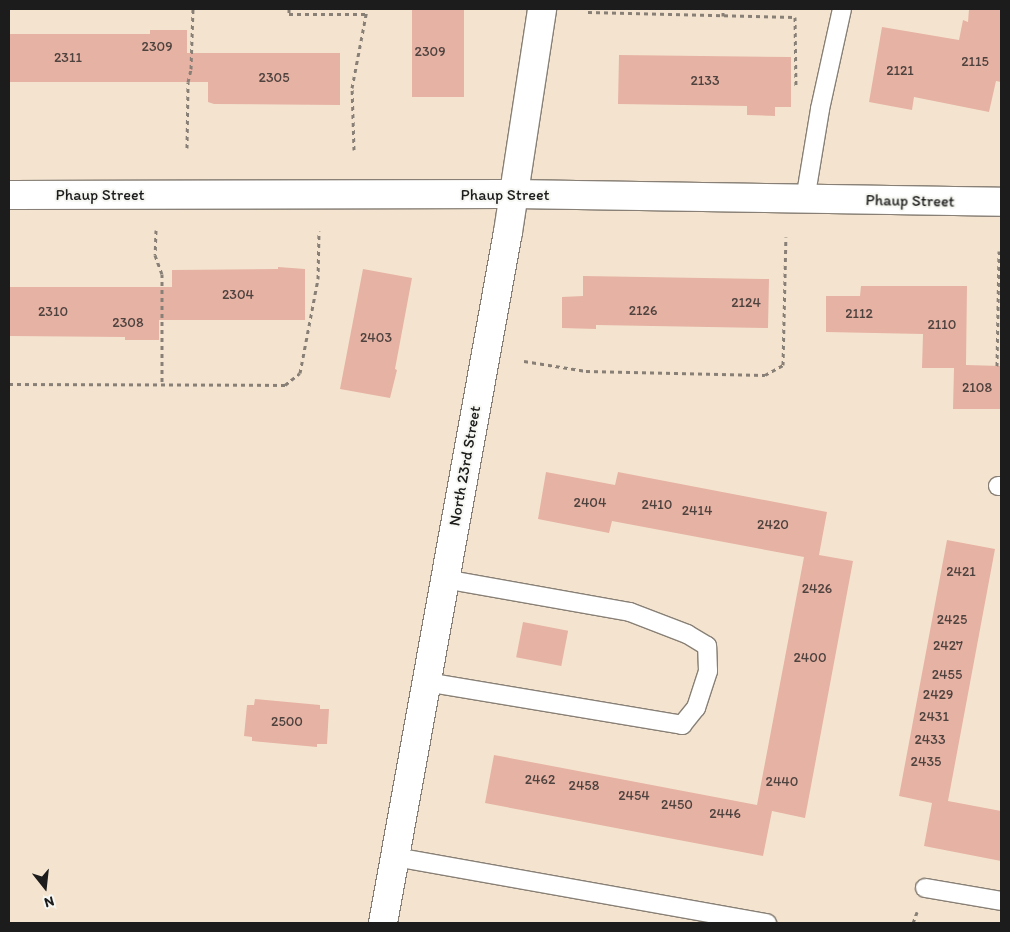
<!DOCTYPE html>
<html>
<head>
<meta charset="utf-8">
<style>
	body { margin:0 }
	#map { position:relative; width:1010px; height:932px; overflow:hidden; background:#f4e4cf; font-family:Itim,sans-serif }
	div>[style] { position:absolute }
	.building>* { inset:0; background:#e6b2a4; transform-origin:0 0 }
	.path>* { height:3px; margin-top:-1.5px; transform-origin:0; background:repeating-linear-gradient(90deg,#888076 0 4px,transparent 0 8px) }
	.roads { filter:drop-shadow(1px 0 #888076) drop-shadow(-1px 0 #888076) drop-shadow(0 1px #888076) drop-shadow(0 -1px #888076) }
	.service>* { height:18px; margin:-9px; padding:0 9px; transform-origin:9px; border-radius:9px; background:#fff }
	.minor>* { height:28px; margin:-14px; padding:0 14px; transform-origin:14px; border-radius:14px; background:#fff }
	span { translate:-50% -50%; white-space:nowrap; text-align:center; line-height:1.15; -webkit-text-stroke:4px #f6f6f2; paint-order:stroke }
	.number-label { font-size:14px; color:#4e423e }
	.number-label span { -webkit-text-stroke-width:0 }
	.street-label { font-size:16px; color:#1c1c1c }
	.frame { position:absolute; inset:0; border:10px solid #1c1c1c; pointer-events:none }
	.north { position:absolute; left:20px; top:862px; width:50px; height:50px; -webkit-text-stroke:4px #f6f6f2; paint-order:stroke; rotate:164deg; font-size:14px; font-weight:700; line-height:20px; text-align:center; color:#1c1c1c }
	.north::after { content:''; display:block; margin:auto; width:18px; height:22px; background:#1c1c1c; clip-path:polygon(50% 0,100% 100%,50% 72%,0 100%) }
</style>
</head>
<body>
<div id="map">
	<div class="building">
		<i style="left:412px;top:9px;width:52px;height:88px"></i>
		<i style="clip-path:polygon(969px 9px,1001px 9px,1001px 82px,996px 81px,989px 112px,914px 97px,912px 110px,869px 102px,882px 27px,959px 40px,963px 20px,968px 22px)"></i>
		<i style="clip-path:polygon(150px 30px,187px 30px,187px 53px,340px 53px,340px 105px,214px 104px,208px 102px,208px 82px,9px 82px,9px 34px,150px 34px)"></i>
		<i style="clip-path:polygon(619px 55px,791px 57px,791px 107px,775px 107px,775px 116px,747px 115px,747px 106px,618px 104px)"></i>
		<i style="clip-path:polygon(278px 267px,305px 269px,305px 320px,159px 320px,159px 340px,125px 340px,125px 337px,9px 336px,9px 287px,172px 287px,172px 270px,278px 269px)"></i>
		<i style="clip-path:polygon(363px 269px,412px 278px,395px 369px,397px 370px,390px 398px,340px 389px)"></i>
		<i style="clip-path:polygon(583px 276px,769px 279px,768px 328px,596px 325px,596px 329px,562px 328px,562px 297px,583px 296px)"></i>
		<i style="clip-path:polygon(861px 286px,967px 286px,966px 365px,1001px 366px,1001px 409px,953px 409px,954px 368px,922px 368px,923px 334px,826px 332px,826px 296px,860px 296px)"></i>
		<i style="clip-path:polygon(546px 472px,615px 485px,618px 472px,827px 512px,819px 555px,853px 561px,805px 818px,772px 811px,763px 856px,485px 803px,494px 755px,757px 805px,804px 557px,612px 521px,609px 533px,538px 519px)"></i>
		<i style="clip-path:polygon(947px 540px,995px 549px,948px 801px,1001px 811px,1001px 861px,924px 846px,932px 803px,899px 796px)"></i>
		<i style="left:523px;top:622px;width:46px;height:36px;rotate:11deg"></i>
		<i style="clip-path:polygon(255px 699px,320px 705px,320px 709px,329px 709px,327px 744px,317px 744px,317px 747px,252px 741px,252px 737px,244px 736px,247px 705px,254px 705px)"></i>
	</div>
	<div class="path">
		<i style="left:289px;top:9px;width:5px;rotate:90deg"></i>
		<i style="left:289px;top:14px;width:77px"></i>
		<i style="left:588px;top:12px;width:207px;rotate:1.4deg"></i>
		<i style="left:795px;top:17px;width:70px;rotate:89.2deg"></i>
		<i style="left:723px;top:16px;width:7px;rotate:-90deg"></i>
		<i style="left:187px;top:148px;width:66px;rotate:-89.1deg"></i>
		<i style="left:188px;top:82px;width:13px;rotate:-77deg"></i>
		<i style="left:191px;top:69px;width:60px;rotate:-88.1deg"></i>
		<i style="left:354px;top:150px;width:62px;rotate:-91.8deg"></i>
		<i style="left:352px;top:88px;width:80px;rotate:-79.2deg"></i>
		<i style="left:156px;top:230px;width:25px;rotate:92deg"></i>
		<i style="left:155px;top:255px;width:20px;rotate:70deg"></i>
		<i style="left:162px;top:274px;width:110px;rotate:90deg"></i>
		<i style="left:524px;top:361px;width:63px;rotate:9.2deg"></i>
		<i style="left:586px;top:371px;width:179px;rotate:1.3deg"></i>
		<i style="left:765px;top:375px;width:21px;rotate:-29deg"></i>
		<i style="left:783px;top:365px;width:128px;rotate:-88.7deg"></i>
		<i style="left:997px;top:366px;width:115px;rotate:-89deg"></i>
		<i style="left:9px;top:384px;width:276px;rotate:0.2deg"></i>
		<i style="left:285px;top:385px;width:19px;rotate:-39deg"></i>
		<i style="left:300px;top:373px;width:96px;rotate:-79.2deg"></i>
		<i style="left:318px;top:279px;width:48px;rotate:-88.8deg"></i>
		<i style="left:913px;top:923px;width:12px;rotate:-70deg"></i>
	</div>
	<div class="roads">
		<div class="service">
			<i style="left:805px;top:200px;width:92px;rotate:-80.6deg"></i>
			<i style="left:820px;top:109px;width:102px;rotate:-77.6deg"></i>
			<i style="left:998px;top:486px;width:3px"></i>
			<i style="left:426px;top:682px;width:260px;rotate:9.5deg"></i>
			<i style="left:682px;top:725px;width:22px;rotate:-51deg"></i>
			<i style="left:696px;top:708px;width:39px;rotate:-72deg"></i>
			<i style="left:708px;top:671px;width:25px;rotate:-92deg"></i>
			<i style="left:707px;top:646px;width:23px;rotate:-149deg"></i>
			<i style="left:687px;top:634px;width:61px;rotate:-158.9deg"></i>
			<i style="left:630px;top:612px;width:188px;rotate:-169.9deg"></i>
			<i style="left:395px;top:857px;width:378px;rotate:10.1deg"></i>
			<i style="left:925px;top:888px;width:77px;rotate:9.7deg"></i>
		</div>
		<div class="minor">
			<i style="left:9px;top:195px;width:505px;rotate:-0.11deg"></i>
			<i style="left:514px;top:194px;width:487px;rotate:0.9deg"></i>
			<i style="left:383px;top:923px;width:702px;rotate:-79.75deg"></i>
			<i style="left:508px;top:232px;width:226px;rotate:-81.3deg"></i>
		</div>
	</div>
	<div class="number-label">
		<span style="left:157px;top:47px">2309</span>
		<span style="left:430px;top:52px">2309</span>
		<span style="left:68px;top:58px">2311</span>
		<span style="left:975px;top:62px">2115</span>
		<span style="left:900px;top:71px">2121</span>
		<span style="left:274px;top:78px">2305</span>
		<span style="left:705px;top:81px">2133</span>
		<span style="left:238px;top:295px">2304</span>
		<span style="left:746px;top:303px">2124</span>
		<span style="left:643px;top:311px">2126</span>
		<span style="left:53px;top:312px">2310</span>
		<span style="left:859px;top:314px">2112</span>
		<span style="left:128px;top:323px">2308</span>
		<span style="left:942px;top:325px">2110</span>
		<span style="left:376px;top:338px">2403</span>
		<span style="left:977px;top:388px">2108</span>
		<span style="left:590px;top:503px">2404</span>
		<span style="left:657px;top:505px">2410</span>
		<span style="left:697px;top:511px">2414</span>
		<span style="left:773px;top:525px">2420</span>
		<span style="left:961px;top:572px">2421</span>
		<span style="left:817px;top:589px">2426</span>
		<span style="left:952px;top:620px">2425</span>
		<span style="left:948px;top:646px">2427</span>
		<span style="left:810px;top:658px">2400</span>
		<span style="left:947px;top:675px">2455</span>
		<span style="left:938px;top:695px">2429</span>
		<span style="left:934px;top:717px">2431</span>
		<span style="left:287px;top:722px">2500</span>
		<span style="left:930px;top:740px">2433</span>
		<span style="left:926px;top:762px">2435</span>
		<span style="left:540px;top:780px">2462</span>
		<span style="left:782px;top:782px">2440</span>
		<span style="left:584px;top:786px">2458</span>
		<span style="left:634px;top:796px">2454</span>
		<span style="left:677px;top:805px">2450</span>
		<span style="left:725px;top:814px">2446</span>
	</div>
	<div class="street-label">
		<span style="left:100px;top:195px">Phaup Street</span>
		<span style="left:505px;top:195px">Phaup Street</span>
		<span style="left:910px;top:201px;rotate:1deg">Phaup Street</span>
		<span style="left:465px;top:466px;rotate:-80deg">North 23rd Street</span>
	</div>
	<div class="frame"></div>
	<div class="north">N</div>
</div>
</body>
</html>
